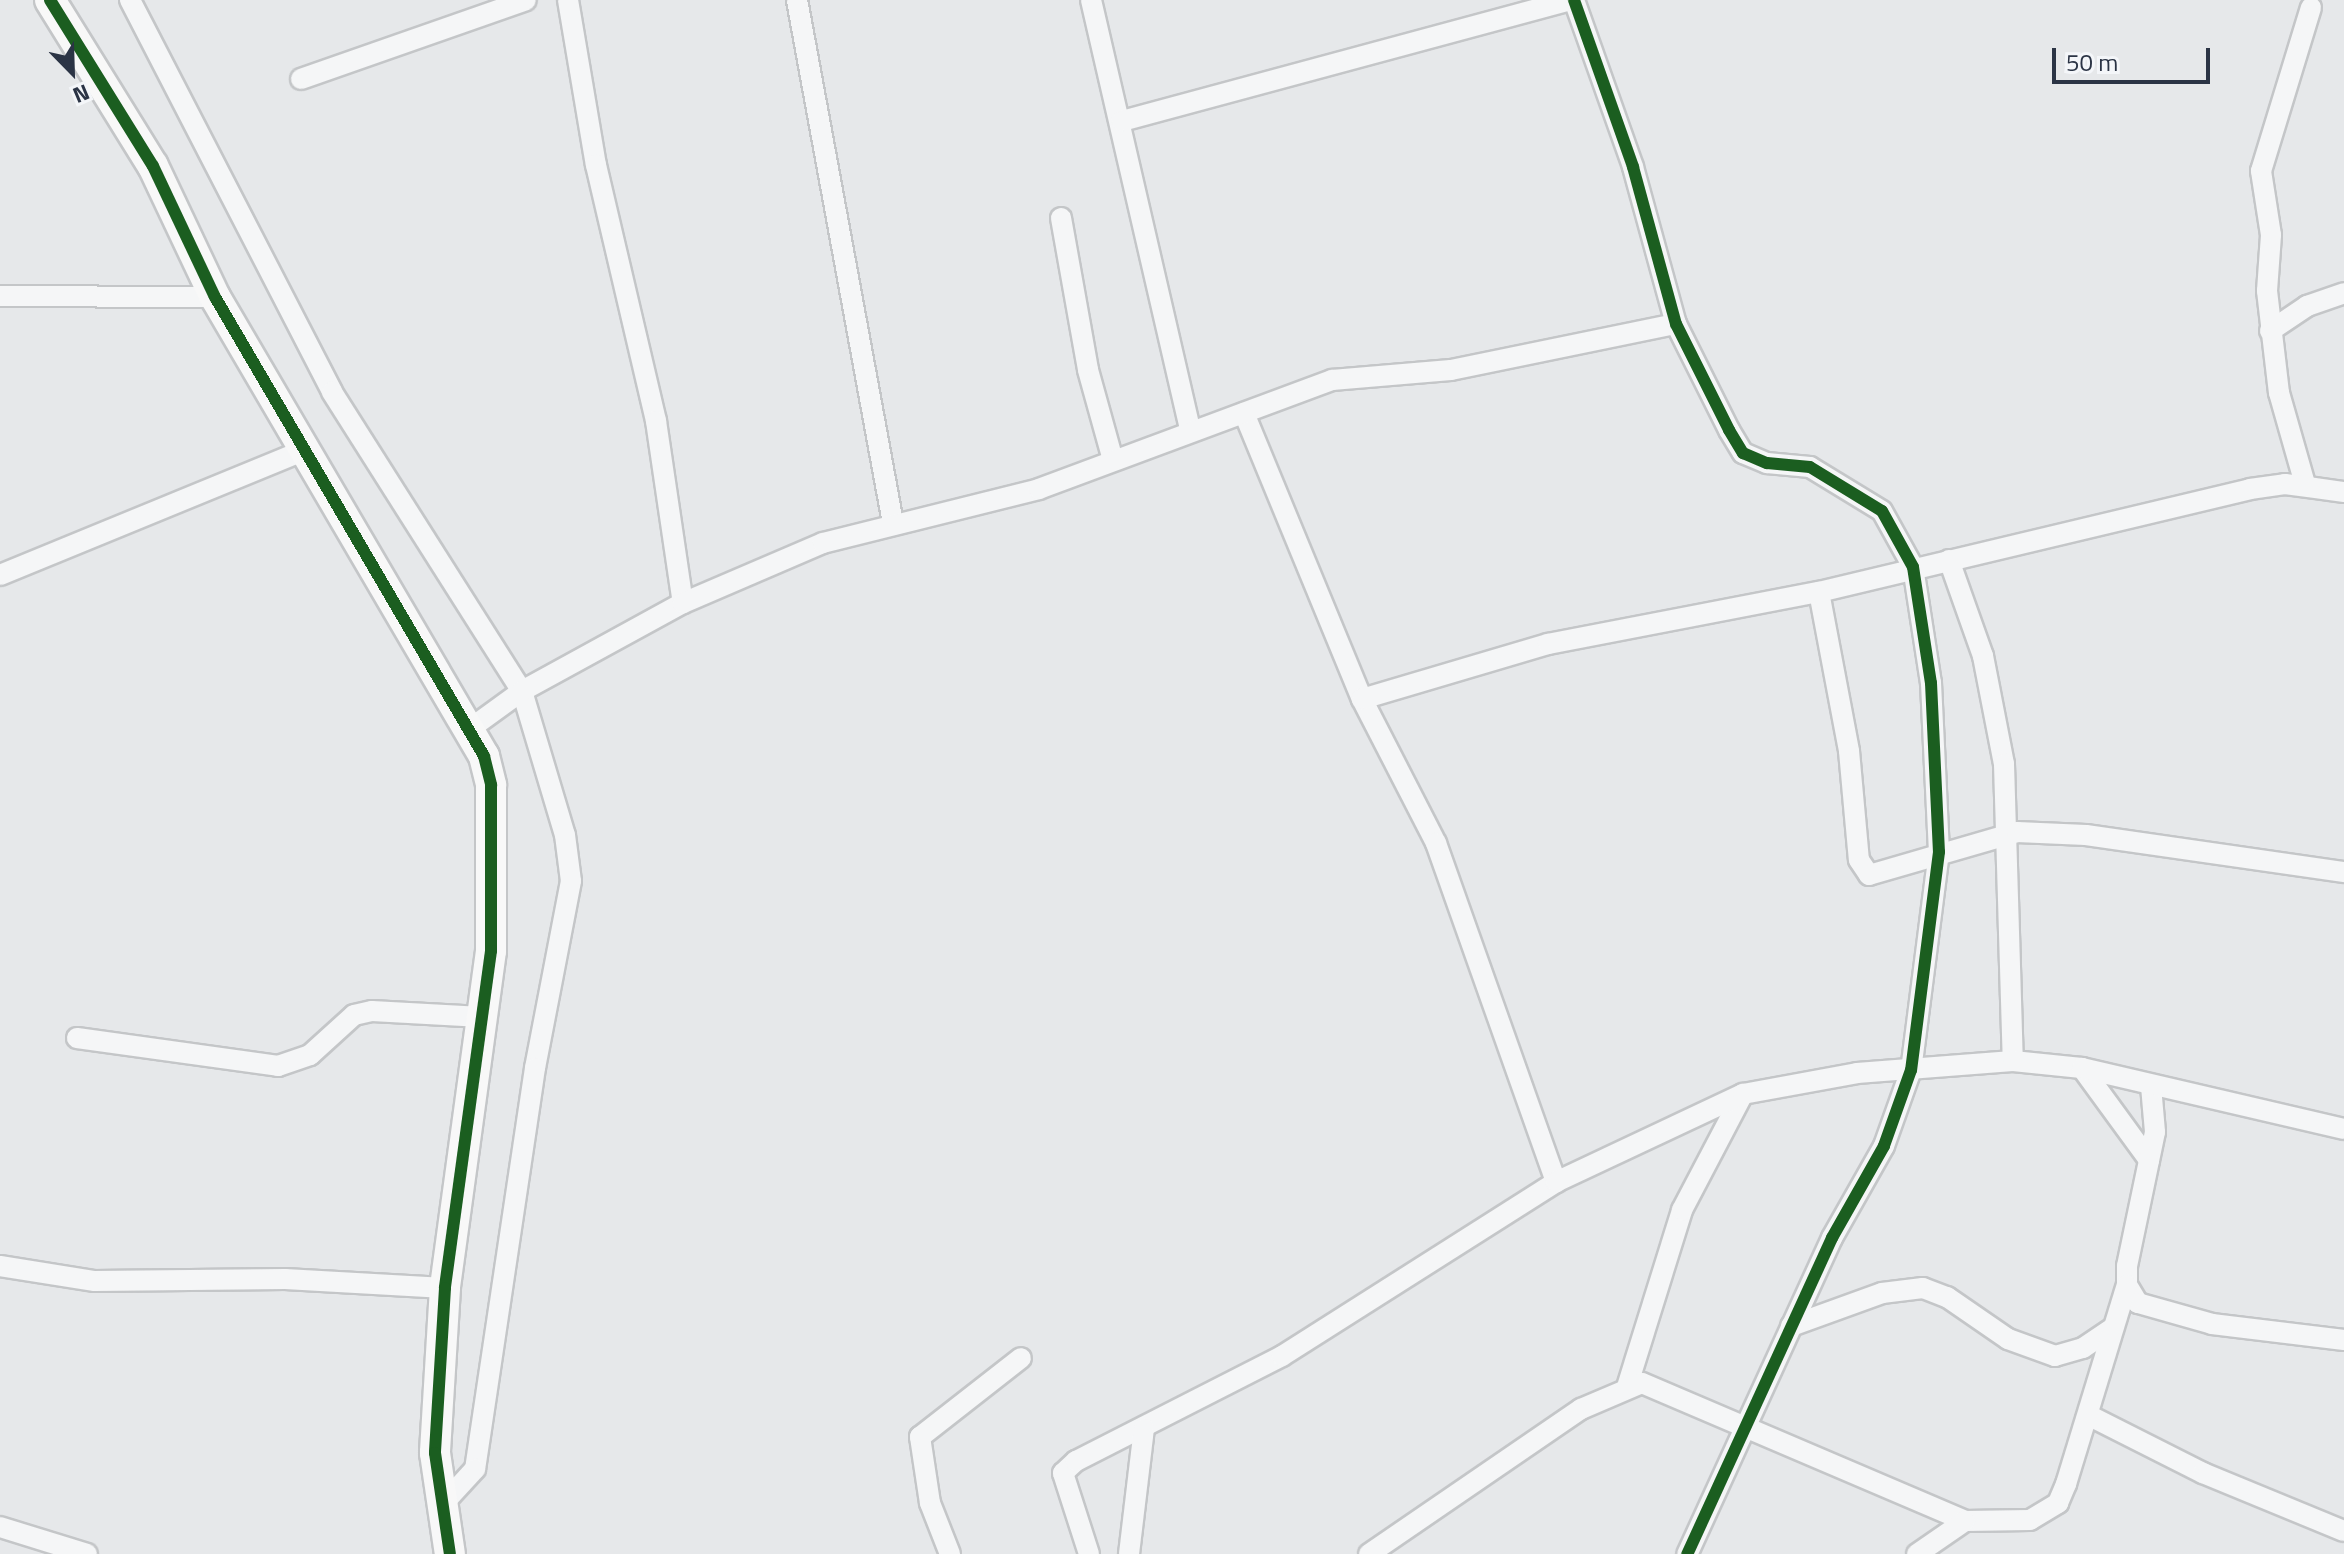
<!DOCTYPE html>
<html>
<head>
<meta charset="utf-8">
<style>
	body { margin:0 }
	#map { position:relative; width:2344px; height:1554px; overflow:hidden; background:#e6e8ea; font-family:"Titillium Web",sans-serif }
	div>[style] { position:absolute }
	.roads { filter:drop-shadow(2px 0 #c4c6c8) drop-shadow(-2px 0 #c4c6c8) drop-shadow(0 2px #c4c6c8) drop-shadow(0 -2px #c4c6c8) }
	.street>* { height:20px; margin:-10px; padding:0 10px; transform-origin:10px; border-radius:10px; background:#f5f6f7 }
	.secondary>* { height:30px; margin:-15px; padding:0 15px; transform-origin:15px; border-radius:15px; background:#f8f8f8 }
	.cycleway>* { height:12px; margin:-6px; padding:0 6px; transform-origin:6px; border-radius:6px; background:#1b5e20 }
	span { translate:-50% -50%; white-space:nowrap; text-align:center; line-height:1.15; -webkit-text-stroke:6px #f4f6f9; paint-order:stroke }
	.north { position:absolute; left:32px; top:32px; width:80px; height:80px; -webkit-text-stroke:6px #f4f6f9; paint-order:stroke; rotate:157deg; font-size:22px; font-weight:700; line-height:32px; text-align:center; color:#2b3445 }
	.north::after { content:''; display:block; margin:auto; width:28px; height:36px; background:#2b3445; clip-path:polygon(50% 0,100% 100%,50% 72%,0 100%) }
	.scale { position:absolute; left:2052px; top:48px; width:158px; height:36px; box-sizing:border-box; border:4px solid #2b3445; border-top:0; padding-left:10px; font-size:24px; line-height:28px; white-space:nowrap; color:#2b3445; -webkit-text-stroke:6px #f4f6f9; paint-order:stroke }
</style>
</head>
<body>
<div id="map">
	<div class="roads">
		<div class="street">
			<i style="left:130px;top:0;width:441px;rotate:62.7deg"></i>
			<i style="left:332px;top:392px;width:354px;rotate:57.6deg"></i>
			<i style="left:522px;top:691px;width:150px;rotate:73.4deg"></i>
			<i style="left:565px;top:835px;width:46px;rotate:82.6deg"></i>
			<i style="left:571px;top:881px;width:190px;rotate:100.9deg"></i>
			<i style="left:535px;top:1068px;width:405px;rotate:98.5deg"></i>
			<i style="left:475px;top:1469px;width:50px;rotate:132.6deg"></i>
			<i style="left:568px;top:0;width:167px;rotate:80.4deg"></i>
			<i style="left:596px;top:165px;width:263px;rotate:76.8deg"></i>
			<i style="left:656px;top:421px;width:184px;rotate:81.6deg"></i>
			<i style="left:797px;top:0;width:532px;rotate:79.6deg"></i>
			<i style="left:1091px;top:0;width:440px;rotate:77deg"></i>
			<i style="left:1574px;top:0;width:177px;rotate:70.5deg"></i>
			<i style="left:1633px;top:167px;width:163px;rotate:74.7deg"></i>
			<i style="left:1676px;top:324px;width:119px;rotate:63.4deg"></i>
			<i style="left:1729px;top:430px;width:27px;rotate:59deg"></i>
			<i style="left:1743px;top:453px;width:26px;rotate:23deg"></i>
			<i style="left:1767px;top:463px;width:43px;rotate:5.3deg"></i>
			<i style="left:1810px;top:467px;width:84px;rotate:31.4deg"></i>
			<i style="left:1882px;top:511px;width:64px;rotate:61deg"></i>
			<i style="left:1913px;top:567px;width:117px;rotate:81.2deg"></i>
			<i style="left:1931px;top:683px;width:169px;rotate:87.3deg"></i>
			<i style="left:1939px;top:852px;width:220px;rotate:97.3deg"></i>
			<i style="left:1911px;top:1070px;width:81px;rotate:109.6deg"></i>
			<i style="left:1884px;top:1146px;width:106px;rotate:119.5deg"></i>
			<i style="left:1832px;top:1238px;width:348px;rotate:114.6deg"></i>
			<i style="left:301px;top:79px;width:238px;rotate:-19.3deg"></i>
			<i style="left:1122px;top:121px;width:463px;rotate:-15.1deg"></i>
			<i style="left:1061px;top:218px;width:154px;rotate:79.9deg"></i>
			<i style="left:1088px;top:370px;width:93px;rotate:74.5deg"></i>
			<i style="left:0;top:296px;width:215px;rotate:0.3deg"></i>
			<i style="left:2270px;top:331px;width:45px;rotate:-34deg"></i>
			<i style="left:2307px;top:306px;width:39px;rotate:-19deg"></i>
			<i style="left:1244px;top:413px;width:309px;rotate:67.6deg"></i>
			<i style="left:1362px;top:699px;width:162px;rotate:62.8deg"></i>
			<i style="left:1436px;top:843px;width:360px;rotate:70.5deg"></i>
			<i style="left:2305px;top:484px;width:95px;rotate:-105.9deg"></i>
			<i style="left:2279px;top:393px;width:103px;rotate:-96.7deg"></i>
			<i style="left:2267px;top:291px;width:56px;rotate:-85.9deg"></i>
			<i style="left:2271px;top:235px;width:65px;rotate:-98.9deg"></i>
			<i style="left:2261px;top:171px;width:171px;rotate:-73deg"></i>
			<i style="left:1949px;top:560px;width:102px;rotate:70.5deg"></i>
			<i style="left:1983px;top:656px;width:110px;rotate:79deg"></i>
			<i style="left:2004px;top:764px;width:297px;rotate:88.3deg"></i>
			<i style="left:0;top:575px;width:327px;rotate:-22.3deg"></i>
			<i style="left:1819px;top:592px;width:162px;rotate:79.3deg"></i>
			<i style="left:1849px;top:751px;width:109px;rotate:84.8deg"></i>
			<i style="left:1859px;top:860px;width:18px;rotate:56deg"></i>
			<i style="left:1869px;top:875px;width:154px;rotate:-16.2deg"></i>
			<i style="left:2017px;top:832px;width:69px;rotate:2.5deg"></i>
			<i style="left:2086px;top:835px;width:261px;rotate:8.2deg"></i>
			<i style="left:1362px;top:699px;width:194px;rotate:-16.5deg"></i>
			<i style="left:1548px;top:644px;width:276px;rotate:-10.9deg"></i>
			<i style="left:1819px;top:592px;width:443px;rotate:-13.4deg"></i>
			<i style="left:2250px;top:489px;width:35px;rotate:-8deg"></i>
			<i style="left:2285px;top:484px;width:60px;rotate:7.7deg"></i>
			<i style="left:471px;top:728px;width:63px;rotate:-36deg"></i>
			<i style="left:522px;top:691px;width:183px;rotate:-28.7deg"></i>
			<i style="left:683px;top:603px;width:152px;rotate:-23.2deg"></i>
			<i style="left:823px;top:543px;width:223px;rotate:-14deg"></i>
			<i style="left:1039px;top:489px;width:313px;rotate:-20.4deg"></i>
			<i style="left:1332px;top:380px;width:119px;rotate:-4.8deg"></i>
			<i style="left:1451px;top:370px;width:230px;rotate:-11.6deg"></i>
			<i style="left:77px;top:1038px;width:203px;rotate:7.9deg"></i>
			<i style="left:278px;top:1066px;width:34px;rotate:-19deg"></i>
			<i style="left:310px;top:1055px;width:59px;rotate:-42.3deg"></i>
			<i style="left:354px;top:1015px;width:18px;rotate:-13deg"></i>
			<i style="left:372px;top:1011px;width:110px;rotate:3.1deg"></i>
			<i style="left:2082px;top:1068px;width:114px;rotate:53.9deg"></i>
			<i style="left:2151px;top:1086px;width:46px;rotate:85deg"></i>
			<i style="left:2155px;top:1132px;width:137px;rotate:101.8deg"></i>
			<i style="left:2127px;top:1266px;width:19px;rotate:90deg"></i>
			<i style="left:2127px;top:1285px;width:21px;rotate:59deg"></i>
			<i style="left:2138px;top:1303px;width:77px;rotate:15.8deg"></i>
			<i style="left:2212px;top:1324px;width:133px;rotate:6.9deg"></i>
			<i style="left:0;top:1266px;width:96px;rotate:9deg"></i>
			<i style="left:95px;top:1281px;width:190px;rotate:-0.6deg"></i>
			<i style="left:285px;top:1279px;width:160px;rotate:3.2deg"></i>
			<i style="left:1791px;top:1326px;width:97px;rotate:-19.9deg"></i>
			<i style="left:1882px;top:1293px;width:41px;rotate:-7deg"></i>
			<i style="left:1923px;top:1288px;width:26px;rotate:21deg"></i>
			<i style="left:1947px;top:1297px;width:74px;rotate:34.5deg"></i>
			<i style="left:2008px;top:1339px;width:50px;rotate:19.9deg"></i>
			<i style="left:2055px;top:1356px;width:29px;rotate:-16deg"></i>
			<i style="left:2083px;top:1348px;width:34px;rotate:-34deg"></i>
			<i style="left:1627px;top:1387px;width:185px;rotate:-72.7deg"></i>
			<i style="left:1682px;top:1210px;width:131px;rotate:-62.3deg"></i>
			<i style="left:2090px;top:1416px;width:127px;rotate:26.8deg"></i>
			<i style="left:2203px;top:1473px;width:152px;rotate:22.4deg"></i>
			<i style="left:0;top:1527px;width:91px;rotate:17.2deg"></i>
			<i style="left:950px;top:1554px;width:55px;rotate:-111.4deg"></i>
			<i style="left:930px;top:1503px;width:67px;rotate:-98.6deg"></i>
			<i style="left:920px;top:1437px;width:128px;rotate:-38deg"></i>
			<i style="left:1089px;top:1554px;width:85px;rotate:-107.8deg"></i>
			<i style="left:1063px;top:1473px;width:18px;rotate:-43deg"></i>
			<i style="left:1076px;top:1461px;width:231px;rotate:-27deg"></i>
			<i style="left:1282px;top:1356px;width:325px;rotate:-32.4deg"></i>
			<i style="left:1556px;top:1182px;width:207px;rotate:-25.2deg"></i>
			<i style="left:1743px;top:1094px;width:116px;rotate:-10.4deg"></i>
			<i style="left:1857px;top:1073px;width:156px;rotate:-4.4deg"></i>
			<i style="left:2013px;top:1061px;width:69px;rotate:5.8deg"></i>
			<i style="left:2082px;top:1068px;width:269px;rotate:13.1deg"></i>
			<i style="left:1129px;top:1554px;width:126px;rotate:-83.2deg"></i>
			<i style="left:1369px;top:1554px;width:257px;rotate:-34.4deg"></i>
			<i style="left:1581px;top:1409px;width:66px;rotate:-23.1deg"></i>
			<i style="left:1642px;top:1383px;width:351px;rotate:23.1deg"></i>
			<i style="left:1965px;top:1521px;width:65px;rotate:-0.9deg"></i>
			<i style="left:2030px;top:1520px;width:33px;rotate:-31deg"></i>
			<i style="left:2058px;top:1503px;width:21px;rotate:-67deg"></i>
			<i style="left:2066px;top:1484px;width:208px;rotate:-73deg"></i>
			<i style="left:1917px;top:1554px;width:58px;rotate:-34.5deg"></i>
		</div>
		<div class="secondary">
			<i style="left:50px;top:0;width:195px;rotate:58.2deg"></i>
			<i style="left:153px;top:166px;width:145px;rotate:64.7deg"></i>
			<i style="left:215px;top:297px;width:532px;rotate:59.63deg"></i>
			<i style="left:484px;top:756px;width:30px;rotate:76deg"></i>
			<i style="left:491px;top:785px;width:166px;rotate:90deg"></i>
			<i style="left:491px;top:951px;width:340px;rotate:97.8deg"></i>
			<i style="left:445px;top:1288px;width:165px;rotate:93.5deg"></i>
			<i style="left:435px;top:1453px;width:102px;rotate:81.6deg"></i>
		</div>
	</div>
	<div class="cycleway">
		<i style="left:50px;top:0;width:195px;rotate:58.2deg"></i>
		<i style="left:153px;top:166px;width:145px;rotate:64.7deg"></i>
		<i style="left:215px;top:297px;width:532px;rotate:59.63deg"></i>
		<i style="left:484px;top:756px;width:30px;rotate:76deg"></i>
		<i style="left:491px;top:785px;width:166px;rotate:90deg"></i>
		<i style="left:491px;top:951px;width:340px;rotate:97.8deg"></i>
		<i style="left:445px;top:1288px;width:165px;rotate:93.5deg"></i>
		<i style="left:435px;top:1453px;width:102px;rotate:81.6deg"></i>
		<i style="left:1574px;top:0;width:177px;rotate:70.5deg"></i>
		<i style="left:1633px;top:167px;width:163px;rotate:74.7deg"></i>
		<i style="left:1676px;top:324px;width:119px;rotate:63.4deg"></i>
		<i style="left:1729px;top:430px;width:27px;rotate:59deg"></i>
		<i style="left:1743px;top:453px;width:26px;rotate:23deg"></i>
		<i style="left:1767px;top:463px;width:43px;rotate:5.3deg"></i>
		<i style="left:1810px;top:467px;width:84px;rotate:31.4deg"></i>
		<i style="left:1882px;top:511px;width:64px;rotate:61deg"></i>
		<i style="left:1913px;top:567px;width:117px;rotate:81.2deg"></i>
		<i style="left:1931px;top:683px;width:169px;rotate:87.3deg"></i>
		<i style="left:1939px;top:852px;width:220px;rotate:97.3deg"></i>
		<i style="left:1911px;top:1070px;width:81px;rotate:109.6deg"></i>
		<i style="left:1884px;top:1146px;width:106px;rotate:119.5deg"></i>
		<i style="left:1832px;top:1238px;width:348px;rotate:114.6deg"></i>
	</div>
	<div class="north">N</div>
	<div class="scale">50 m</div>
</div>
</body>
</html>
